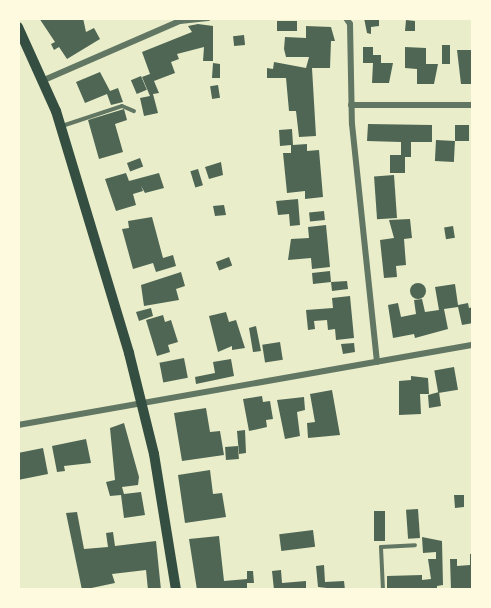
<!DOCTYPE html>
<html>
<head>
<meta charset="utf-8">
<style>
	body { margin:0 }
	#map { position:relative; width:491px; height:608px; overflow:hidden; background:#e9edc9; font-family:"Nunito Sans",sans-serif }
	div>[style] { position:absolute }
	.building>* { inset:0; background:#4f6655; transform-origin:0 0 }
	.round { border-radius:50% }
	.service>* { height:4px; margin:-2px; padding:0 2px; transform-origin:2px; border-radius:2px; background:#617663 }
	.minor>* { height:6px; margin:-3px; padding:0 3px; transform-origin:3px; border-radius:3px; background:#617663 }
	.secondary>* { height:10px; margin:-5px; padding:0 5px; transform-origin:5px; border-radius:5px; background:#344e41 }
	span { translate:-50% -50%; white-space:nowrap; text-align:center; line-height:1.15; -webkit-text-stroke:4.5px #fefae0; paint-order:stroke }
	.frame { position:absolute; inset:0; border:20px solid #fefae0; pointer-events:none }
</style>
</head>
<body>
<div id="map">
	<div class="building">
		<i style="clip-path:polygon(39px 18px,83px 18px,86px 32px,94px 28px,100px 39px,67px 59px,59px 47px,54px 50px,51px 44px,55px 42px)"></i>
		<i style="clip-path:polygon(364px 18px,379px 18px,379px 26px,371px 27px,371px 34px,367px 33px)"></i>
		<i style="clip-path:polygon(406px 20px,415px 21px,415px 31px,405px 31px)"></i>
		<i style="left:297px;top:21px;width:10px;height:20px;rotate:90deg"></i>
		<i style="clip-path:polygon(198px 24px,213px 26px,213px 61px,203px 61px,204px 47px,177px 54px,179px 59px,171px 62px,175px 73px,154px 81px,159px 93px,153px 94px,158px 113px,144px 116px,140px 98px,150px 96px,142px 77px,150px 74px,142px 52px,192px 32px,188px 26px)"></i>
		<i style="clip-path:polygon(306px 26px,331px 27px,335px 41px,331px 41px,330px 68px,312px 68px,316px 136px,299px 137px,296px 111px,289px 111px,286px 78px,267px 78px,267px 68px,273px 69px,274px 62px,306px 68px,309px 57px,286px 57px,284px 49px,285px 37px,306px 38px)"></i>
		<i style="left:244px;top:35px;width:10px;height:11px;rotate:84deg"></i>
		<i style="left:442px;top:45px;width:8px;height:19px"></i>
		<i style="clip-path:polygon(363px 47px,373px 47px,373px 55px,381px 55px,381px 63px,393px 63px,389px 83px,372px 83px,373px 63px,363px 63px)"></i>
		<i style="clip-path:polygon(405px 47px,426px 48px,426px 64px,438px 64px,434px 84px,417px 84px,417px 69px,405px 68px)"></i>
		<i style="clip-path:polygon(457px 50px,473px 50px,473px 84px,461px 84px)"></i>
		<i style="clip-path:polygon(213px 63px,220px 64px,220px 78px,212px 78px)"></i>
		<i style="clip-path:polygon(100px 72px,110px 91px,118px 88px,123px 102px,111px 105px,107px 94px,85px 103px,76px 82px)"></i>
		<i style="left:141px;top:76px;width:15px;height:11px;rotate:67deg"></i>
		<i style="left:218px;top:85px;width:13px;height:8px;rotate:81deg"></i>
		<i style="clip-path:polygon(124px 109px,127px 120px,115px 124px,123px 152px,99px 159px,88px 120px)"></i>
		<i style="clip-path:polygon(368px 124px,432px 125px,432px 142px,411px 142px,411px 157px,405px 157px,405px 173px,390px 173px,390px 155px,401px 155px,401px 142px,367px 141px)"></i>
		<i style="left:455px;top:125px;width:14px;height:16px"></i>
		<i style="clip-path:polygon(292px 129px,293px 145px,307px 144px,307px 151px,319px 150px,323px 197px,305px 199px,305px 191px,287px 193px,283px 153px,291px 153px,291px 145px,280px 146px,279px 130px)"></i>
		<i style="left:436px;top:140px;width:19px;height:21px;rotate:3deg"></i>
		<i style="left:140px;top:158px;width:9px;height:14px;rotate:69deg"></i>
		<i style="clip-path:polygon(221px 162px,223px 175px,209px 179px,205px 167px)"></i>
		<i style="left:198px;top:169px;width:17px;height:8px;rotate:73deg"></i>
		<i style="clip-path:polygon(126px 173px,129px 181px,159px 173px,164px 188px,145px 193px,141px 186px,143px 191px,133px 194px,136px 205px,116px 211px,105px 179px)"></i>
		<i style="left:394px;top:175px;width:43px;height:20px;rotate:86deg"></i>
		<i style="clip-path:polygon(298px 199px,300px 225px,290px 226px,289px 214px,278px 215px,276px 201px)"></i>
		<i style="clip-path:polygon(224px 205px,226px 215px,215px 216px,213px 206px)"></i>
		<i style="left:324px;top:211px;width:9px;height:15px;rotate:84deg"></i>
		<i style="clip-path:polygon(152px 217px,163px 258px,173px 255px,176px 266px,156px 272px,153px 263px,133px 269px,122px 229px,129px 228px,128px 221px)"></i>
		<i style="clip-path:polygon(410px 219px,412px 238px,404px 239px,406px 265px,396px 266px,397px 277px,384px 278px,380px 240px,394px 238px,389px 220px)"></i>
		<i style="clip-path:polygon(326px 225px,330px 267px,312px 269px,311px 258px,288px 260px,291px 239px,309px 238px,308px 227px)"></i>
		<i style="left:453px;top:226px;width:12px;height:9px;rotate:81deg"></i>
		<i style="left:229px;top:257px;width:9px;height:14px;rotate:69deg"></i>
		<i style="clip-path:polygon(330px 271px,331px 282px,347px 281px,348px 289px,332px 291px,331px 282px,313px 284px,312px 273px)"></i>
		<i style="clip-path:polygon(181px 272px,185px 286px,176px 289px,179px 300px,144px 306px,141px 285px)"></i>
		<i class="round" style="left:410px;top:283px;width:16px;height:16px"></i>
		<i style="clip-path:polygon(455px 284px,458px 305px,468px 303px,469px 308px,473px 307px,473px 323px,462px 325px,458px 307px,444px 309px,448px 329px,415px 338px,414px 334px,393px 338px,388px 305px,398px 303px,401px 317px,416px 314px,414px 300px,422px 299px,425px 312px,439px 310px,435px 287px)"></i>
		<i style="clip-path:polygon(350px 296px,354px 338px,336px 340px,335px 329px,328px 330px,327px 320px,314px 321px,315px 329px,308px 330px,306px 310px,333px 308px,332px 298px)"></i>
		<i style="clip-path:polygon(151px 308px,153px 316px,139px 321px,136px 312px)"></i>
		<i style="clip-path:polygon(226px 312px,229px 322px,236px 320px,245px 348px,232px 350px,232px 346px,218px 352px,209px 316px)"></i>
		<i style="clip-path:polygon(163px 315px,165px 322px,171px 320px,178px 342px,168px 345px,170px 352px,157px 356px,146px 320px)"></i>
		<i style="clip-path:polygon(256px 326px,261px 351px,253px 352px,249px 328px)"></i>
		<i style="left:280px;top:342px;width:18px;height:18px;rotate:81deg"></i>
		<i style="clip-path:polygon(354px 343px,355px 352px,343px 354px,341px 344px)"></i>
		<i style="left:184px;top:358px;width:20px;height:25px;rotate:79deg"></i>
		<i style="clip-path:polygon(231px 359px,234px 376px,196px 384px,195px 377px,215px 373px,213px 362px)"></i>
		<i style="left:454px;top:367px;width:23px;height:20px;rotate:80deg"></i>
		<i style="clip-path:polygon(411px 376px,428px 378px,429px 394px,420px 394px,421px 414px,399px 415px,399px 381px,411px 380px)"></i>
		<i style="clip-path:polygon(332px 390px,340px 435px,308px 438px,307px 423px,315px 422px,310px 394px)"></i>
		<i style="clip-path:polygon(439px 392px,441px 406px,429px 408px,428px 395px)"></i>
		<i style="clip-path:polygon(262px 396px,263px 402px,270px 401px,273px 419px,266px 420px,267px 427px,249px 431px,243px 399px)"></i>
		<i style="clip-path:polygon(304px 397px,305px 410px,297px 412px,300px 436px,285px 439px,277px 400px)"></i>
		<i style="clip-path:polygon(206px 408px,210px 432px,220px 431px,224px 455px,182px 461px,174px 413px)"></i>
		<i style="clip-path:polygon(124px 423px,139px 477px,138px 485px,122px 487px,124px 494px,141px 492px,145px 515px,124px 518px,121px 495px,110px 496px,106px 482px,115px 480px,110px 428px)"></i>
		<i style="clip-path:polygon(245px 430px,246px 453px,239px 454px,237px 431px)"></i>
		<i style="clip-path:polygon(86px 439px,91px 463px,64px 466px,65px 471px,57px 472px,52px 446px)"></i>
		<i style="left:238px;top:446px;width:13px;height:13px;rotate:86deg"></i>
		<i style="clip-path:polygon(43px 448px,48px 474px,18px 480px,18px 453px)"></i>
		<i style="clip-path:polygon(210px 470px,213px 494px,222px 493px,226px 517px,185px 523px,178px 475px)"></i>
		<i style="clip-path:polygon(454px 495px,464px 495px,464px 507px,455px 508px)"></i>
		<i style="left:418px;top:509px;width:29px;height:12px;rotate:86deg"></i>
		<i style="left:374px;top:511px;width:11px;height:30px"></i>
		<i style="clip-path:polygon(77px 512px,84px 549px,108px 547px,106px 533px,113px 532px,115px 546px,156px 541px,161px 590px,148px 590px,146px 570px,112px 574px,115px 583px,82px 590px,66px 513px)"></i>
		<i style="left:313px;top:530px;width:17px;height:34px;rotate:83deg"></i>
		<i style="clip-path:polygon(219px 536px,224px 581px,247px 579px,247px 571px,253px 571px,254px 583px,247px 583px,247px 590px,197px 590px,189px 539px)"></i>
		<i style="clip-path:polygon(422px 537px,442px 541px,443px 585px,437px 586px,437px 590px,387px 590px,387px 576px,422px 575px,422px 580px,431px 579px,428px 559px,436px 559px,436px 552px,423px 553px)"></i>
		<i style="clip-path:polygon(470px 554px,473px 554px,472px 590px,451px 590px,450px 559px,457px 559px,457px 566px,470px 565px)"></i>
		<i style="clip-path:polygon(324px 565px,325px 582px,344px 581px,345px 590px,318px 587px,316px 566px)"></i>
		<i style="clip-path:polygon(281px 570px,282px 583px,306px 581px,306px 590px,274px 590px,272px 571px)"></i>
	</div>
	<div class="service">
		<i style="left:62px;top:126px;width:63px;rotate:-18.4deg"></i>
		<i style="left:122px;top:106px;width:13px;rotate:23deg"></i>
		<i style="left:383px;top:590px;width:43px;rotate:-92.7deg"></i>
		<i style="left:381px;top:547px;width:34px;rotate:-3deg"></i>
	</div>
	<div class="minor">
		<i style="left:346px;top:18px;width:7px;rotate:56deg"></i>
		<i style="left:350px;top:24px;width:100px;rotate:88.9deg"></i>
		<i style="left:352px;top:124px;width:239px;rotate:84deg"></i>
		<i style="left:44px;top:80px;width:148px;rotate:-23.5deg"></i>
		<i style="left:180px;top:21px;width:28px;rotate:-6deg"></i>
		<i style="left:351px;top:105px;width:122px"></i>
		<i style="left:18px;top:425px;width:462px;rotate:-10deg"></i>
	</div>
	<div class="secondary">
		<i style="left:18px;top:27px;width:92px;rotate:65.7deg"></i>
		<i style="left:56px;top:111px;width:253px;rotate:73.2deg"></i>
		<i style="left:129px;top:353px;width:104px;rotate:76.1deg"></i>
		<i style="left:154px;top:454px;width:138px;rotate:80.8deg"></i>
	</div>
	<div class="frame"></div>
</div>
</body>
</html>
